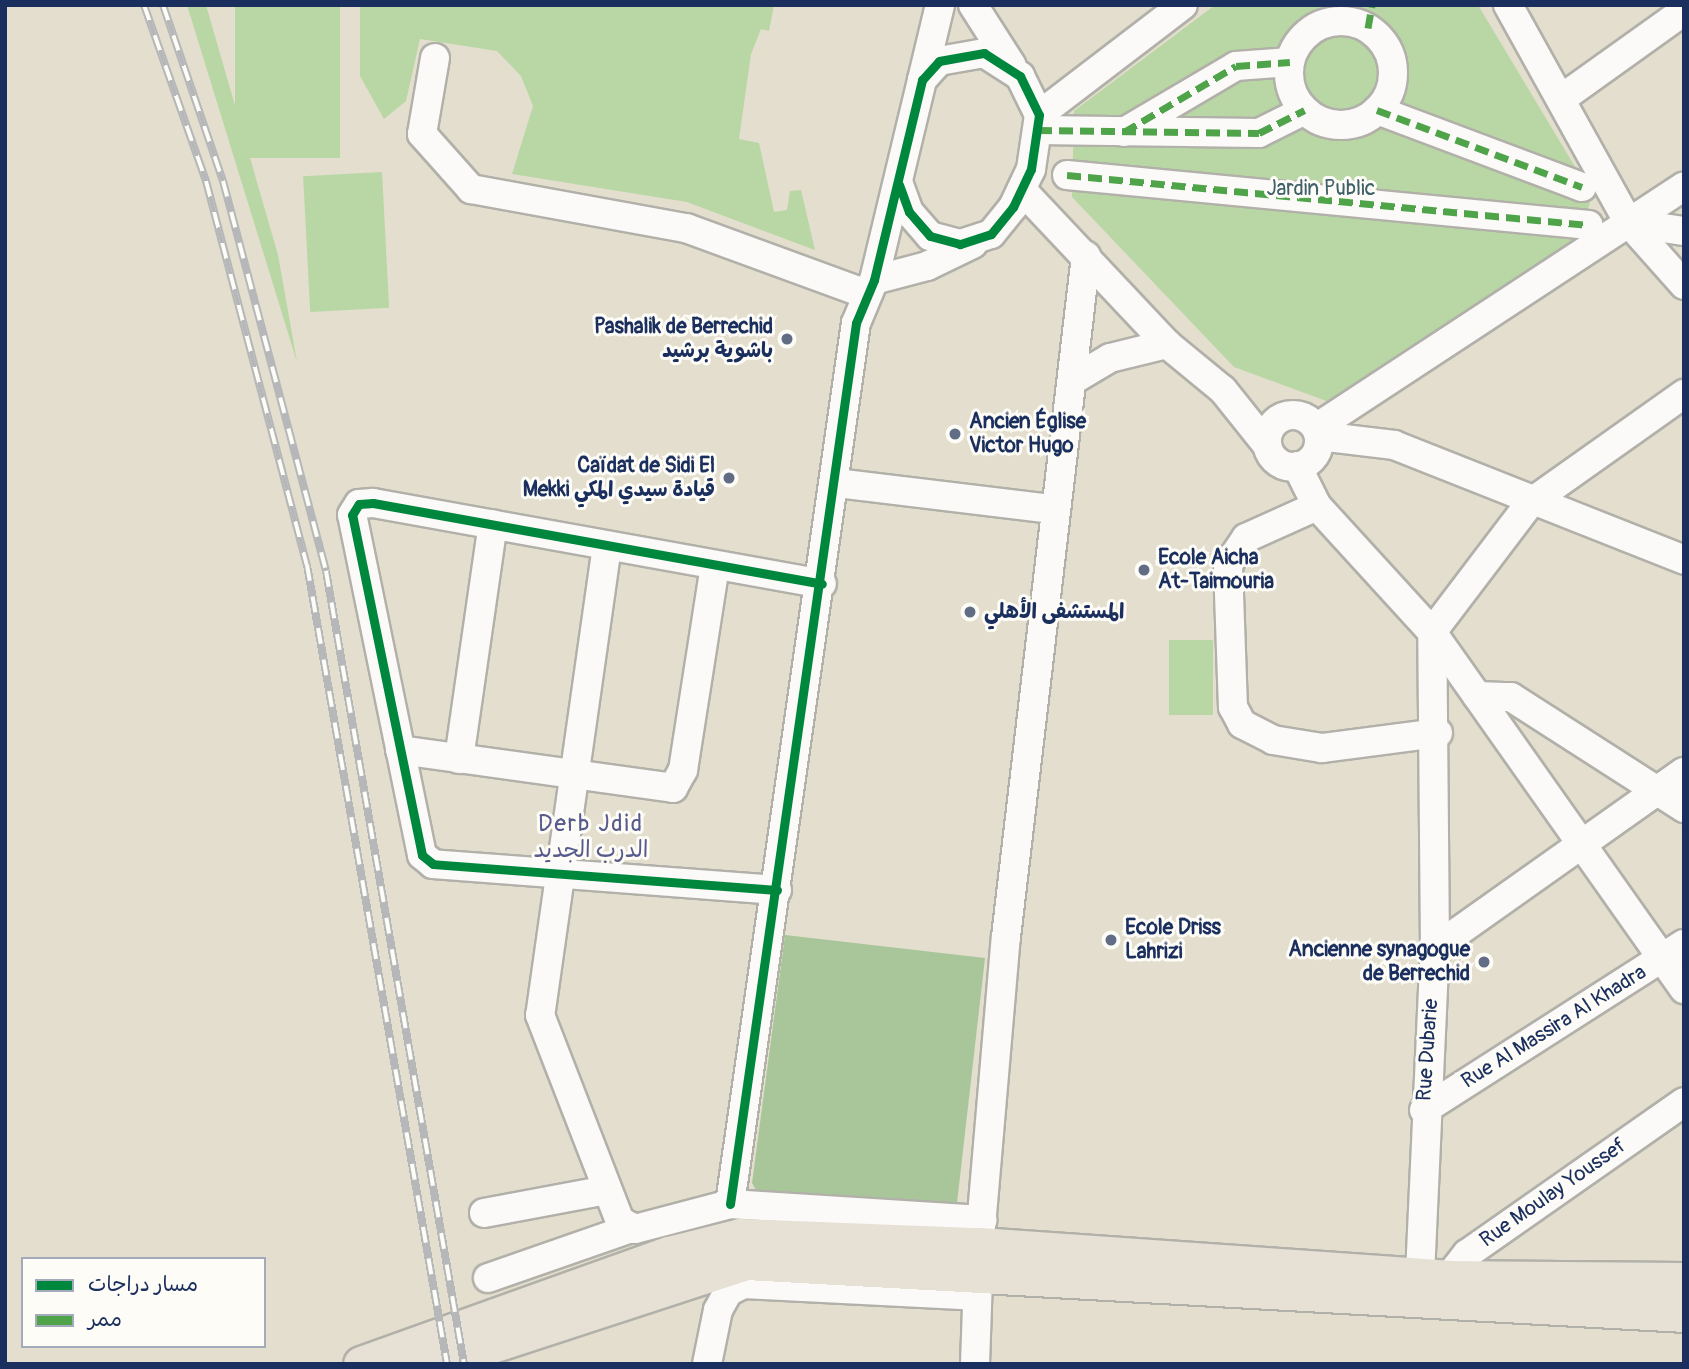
<!DOCTYPE html>
<html>
<head>
<meta charset="utf-8">
<style>
	body { margin:0 }
	#map { position:relative; width:1689px; height:1369px; overflow:hidden; background:#e3decd; font-family:Pangolin,"Playpen Sans Arabic",sans-serif }
	div>[style] { position:absolute }
	.green>* { inset:0; background:#b9d7a5; transform-origin:0 0 }
	.forest>* { inset:0; background:#a9c69b }
	.roads { filter:drop-shadow(2px 0 #b1b0a9) drop-shadow(-2px 0 #b1b0a9) drop-shadow(0 2px #b1b0a9) drop-shadow(0 -2px #b1b0a9) }
	.minor>* { height:28px; margin:-14px; padding:0 14px; transform-origin:14px; border-radius:14px; background:#fbfaf8 }
	.minor>.ring { margin:-14px; padding:0; box-sizing:content-box; background:none; border:28px solid #fbfaf8; border-radius:50% }
	.major>* { height:35px; margin:-17.5px; padding:0 17.5px; transform-origin:17.5px; border-radius:17.5px; background:#e6e1d4 }
	.rail>* { height:8px; margin-top:-4px; transform-origin:0; background:repeating-linear-gradient(90deg,#fdfcf7 0 16px,#b5b7b9 0 32px); box-sizing:border-box; border-block:2px solid #b5b7b9 }
	.quiet>* { height:7px; margin-top:-3.5px; transform-origin:0; background:repeating-linear-gradient(90deg,#4fa44a 0 14px,transparent 0 21px) }
	.cycleway>* { height:9px; margin:-4.5px; padding:0 4.5px; transform-origin:4.5px; border-radius:4.5px; background:#00873e }
	.dots>* { width:19px; height:19px; translate:-50% -50%; box-sizing:border-box; border:4px solid #fdfcf7; border-radius:50% }
	span { translate:-50% -50%; white-space:nowrap; text-align:center; line-height:1.15; -webkit-text-stroke:6px #fdfcf7; paint-order:stroke }
	.park-label { font-size:21px; color:#40606a }
	.poi-label { font-size:21px; color:#1b2f5e; font-weight:700 }
	.right { translate:-100% -50%; text-align:right }
	.left { translate:0 -50%; text-align:left }
	.street-label { font-size:21px; color:#1b2f5e }
	.neighbourhood-label { font-size:23px; color:#575b8c; letter-spacing:2px }
	.frame { position:absolute; inset:0; border:7px solid #1b2f5e; pointer-events:none }
	.legend { position:absolute; left:21px; top:1257px; width:245px; height:91px; box-sizing:border-box; background:#fdfcf7; border:2px solid #a3aaba; margin:0; padding:9px 12px; list-style:none; font-size:21px; color:#1b2f5e }
	.legend li { display:flex; align-items:center; gap:14px; height:35px }
	.legend b { width:35px; border:2px solid #a3aaba }
</style>
</head>
<body>
<div id="map">
	<div class="green">
		<i style="clip-path:polygon(187px 5px,206px 5px,278px 255px,297px 362px)"></i>
		<i style="left:235px;top:5px;width:105px;height:153px"></i>
		<i style="clip-path:polygon(360px 5px,774px 5px,769px 31px,761px 29px,751px 54px,739px 139px,759px 143px,774px 212px,787px 210px,790px 191px,801px 190px,815px 250px,687px 202px,512px 174px,533px 106px,521px 76px,497px 51px,420px 39px,406px 101px,384px 119px,360px 76px)"></i>
		<i style="clip-path:polygon(1215px 5px,1478px 5px,1592px 195px,1580px 238px,1332px 403px,1234px 367px,1072px 197px,1074px 111px)"></i>
		<i style="left:382px;top:172px;width:136px;height:79px;rotate:87deg"></i>
		<i style="left:1169px;top:640px;width:44px;height:75px"></i>
	</div>
	<div class="forest">
		<i style="clip-path:polygon(785px 935px,985px 958px,957px 1203px,756px 1190px,752px 1183px)"></i>
	</div>
	<div class="roads">
		<div class="minor">
			<i style="left:973px;top:5px;width:72px;rotate:57.4deg"></i>
			<i style="left:1508px;top:5px;width:249px;rotate:61deg"></i>
			<i style="left:1629px;top:223px;width:83px;rotate:48.4deg"></i>
			<i class="ring" style="left:1289px;top:21px;width:76px;height:76px"></i>
			<i style="left:435px;top:58px;width:77px;rotate:99.7deg"></i>
			<i style="left:422px;top:134px;width:74px;rotate:48.3deg"></i>
			<i style="left:471px;top:189px;width:219px;rotate:10.3deg"></i>
			<i style="left:686px;top:228px;width:192px;rotate:20.1deg"></i>
			<i style="left:922px;top:80px;width:77px;rotate:-76.5deg"></i>
			<i style="left:1561px;top:99px;width:151px;rotate:-35.6deg"></i>
			<i style="left:1377px;top:110px;width:219px;rotate:20.6deg"></i>
			<i style="left:1039px;top:115px;width:181px;rotate:-37.4deg"></i>
			<i style="left:1038px;top:130px;width:221px;rotate:0.8deg"></i>
			<i style="left:1259px;top:133px;width:51px;rotate:-26.6deg"></i>
			<i style="left:1124px;top:132px;width:130px;rotate:-30.5deg"></i>
			<i style="left:1236px;top:66px;width:54px;rotate:-4.2deg"></i>
			<i style="left:1067px;top:175px;width:524px;rotate:5.47deg"></i>
			<i style="left:1022px;top:190px;width:212px;rotate:46.7deg"></i>
			<i style="left:1167px;top:344px;width:72px;rotate:39.4deg"></i>
			<i style="left:1223px;top:390px;width:70px;rotate:51.3deg"></i>
			<i style="left:1629px;top:223px;width:56px;rotate:8.3deg"></i>
			<i style="left:874px;top:280px;width:55px;rotate:-14.8deg"></i>
			<i style="left:927px;top:266px;width:51px;rotate:-25.6deg"></i>
			<i style="left:1073px;top:380px;width:43px;rotate:-30.7deg"></i>
			<i style="left:1110px;top:358px;width:59px;rotate:-13.8deg"></i>
			<i class="ring" style="left:1267px;top:415px;width:24px;height:24px"></i>
			<i style="left:1316px;top:428px;width:440px;rotate:-33.3deg"></i>
			<i style="left:1319px;top:436px;width:76px;rotate:6.8deg"></i>
			<i style="left:1394px;top:445px;width:312px;rotate:21.6deg"></i>
			<i style="left:1297px;top:466px;width:45px;rotate:63.4deg"></i>
			<i style="left:1317px;top:506px;width:171px;rotate:47.6deg"></i>
			<i style="left:1432px;top:632px;width:437px;rotate:54.8deg"></i>
			<i style="left:837px;top:483px;width:218px;rotate:6.9deg"></i>
			<i style="left:1317px;top:506px;width:78px;rotate:155.7deg"></i>
			<i style="left:1246px;top:538px;width:32px;rotate:124deg"></i>
			<i style="left:1228px;top:565px;width:142px;rotate:88deg"></i>
			<i style="left:1233px;top:707px;width:19px;rotate:62deg"></i>
			<i style="left:1242px;top:724px;width:35px;rotate:27deg"></i>
			<i style="left:1273px;top:740px;width:50px;rotate:9.3deg"></i>
			<i style="left:1322px;top:748px;width:117px;rotate:-7.4deg"></i>
			<i style="left:607px;top:546px;width:474px;rotate:98.1deg"></i>
			<i style="left:540px;top:1015px;width:221px;rotate:68.8deg"></i>
			<i style="left:620px;top:1221px;width:17px;rotate:28deg"></i>
			<i style="left:635px;top:1229px;width:98px;rotate:-14.7deg"></i>
			<i style="left:730px;top:1204px;width:253px;rotate:3.6deg"></i>
			<i style="left:1432px;top:632px;width:162px;rotate:-52.8deg"></i>
			<i style="left:1530px;top:503px;width:189px;rotate:-35.3deg"></i>
			<i style="left:1477px;top:696px;width:34px;rotate:2deg"></i>
			<i style="left:1511px;top:697px;width:206px;rotate:32.7deg"></i>
			<i style="left:400px;top:750px;width:276px;rotate:7.9deg"></i>
			<i style="left:673px;top:788px;width:21px;rotate:-61deg"></i>
			<i style="left:683px;top:770px;width:207px;rotate:-81.1deg"></i>
			<i style="left:459px;top:759px;width:237px;rotate:-81.8deg"></i>
			<i style="left:777px;top:890px;width:345px;rotate:-175.7deg"></i>
			<i style="left:433px;top:864px;width:14px;rotate:-141deg"></i>
			<i style="left:422px;top:855px;width:347px;rotate:-101.6deg"></i>
			<i style="left:352px;top:515px;width:13px;rotate:-58deg"></i>
			<i style="left:359px;top:504px;width:14px;rotate:-4deg"></i>
			<i style="left:373px;top:503px;width:456px;rotate:10.2deg"></i>
			<i style="left:1435px;top:948px;width:305px;rotate:-35.3deg"></i>
			<i style="left:1424px;top:1110px;width:308px;rotate:-32.6deg"></i>
			<i style="left:730px;top:1204px;width:890px;rotate:-81.86deg"></i>
			<i style="left:856px;top:323px;width:47px;rotate:-67.3deg"></i>
			<i style="left:874px;top:280px;width:206px;rotate:-76.5deg"></i>
			<i style="left:922px;top:80px;width:25px;rotate:-48deg"></i>
			<i style="left:939px;top:61px;width:46px;rotate:-10.1deg"></i>
			<i style="left:984px;top:53px;width:43px;rotate:32.6deg"></i>
			<i style="left:1020px;top:76px;width:43px;rotate:64deg"></i>
			<i style="left:1039px;top:115px;width:55px;rotate:98.4deg"></i>
			<i style="left:1031px;top:169px;width:42px;rotate:115.3deg"></i>
			<i style="left:1013px;top:207px;width:35px;rotate:129deg"></i>
			<i style="left:991px;top:234px;width:33px;rotate:162deg"></i>
			<i style="left:960px;top:244px;width:31px;rotate:-165deg"></i>
			<i style="left:930px;top:236px;width:32px;rotate:-131deg"></i>
			<i style="left:909px;top:212px;width:29px;rotate:-110deg"></i>
			<i style="left:484px;top:1213px;width:125px;rotate:-10.6deg"></i>
			<i style="left:980px;top:1238px;width:302px;rotate:-85.1deg"></i>
			<i style="left:1006px;top:937px;width:686px;rotate:-83.3deg"></i>
			<i style="left:488px;top:1278px;width:149px;rotate:-19.2deg"></i>
			<i style="left:1446px;top:1295px;width:17px;rotate:-83deg"></i>
			<i style="left:1448px;top:1278px;width:31px;rotate:-52deg"></i>
			<i style="left:1467px;top:1254px;width:265px;rotate:-35deg"></i>
			<i style="left:1419px;top:1297px;width:349px;rotate:-87.4deg"></i>
			<i style="left:1435px;top:948px;width:316px;rotate:-90.5deg"></i>
			<i style="left:707px;top:1364px;width:55px;rotate:-78.5deg"></i>
			<i style="left:718px;top:1310px;width:21px;rotate:-61deg"></i>
			<i style="left:728px;top:1292px;width:17px;rotate:-28deg"></i>
			<i style="left:743px;top:1284px;width:234px;rotate:2.9deg"></i>
			<i style="left:975px;top:1364px;width:86px;rotate:-88deg"></i>
		</div>
		<div class="major">
			<i style="left:361px;top:1364px;width:327px;rotate:-19.7deg"></i>
			<i style="left:669px;top:1254px;width:73px;rotate:-14.2deg"></i>
			<i style="left:740px;top:1236px;width:239px;rotate:2.2deg"></i>
			<i style="left:979px;top:1245px;width:470px;rotate:4deg"></i>
			<i style="left:1448px;top:1278px;width:236px;rotate:0.5deg"></i>
			<i style="left:434px;top:1364px;width:328px;rotate:-18.1deg"></i>
			<i style="left:746px;top:1262px;width:939px;rotate:3.17deg"></i>
		</div>
	</div>
	<div class="rail">
		<i style="left:144px;top:5px;width:187px;rotate:70.6deg"></i>
		<i style="left:206px;top:181px;width:397px;rotate:75.3deg"></i>
		<i style="left:307px;top:565px;width:811px;rotate:80.06deg"></i>
		<i style="left:163px;top:5px;width:186px;rotate:71.2deg"></i>
		<i style="left:223px;top:181px;width:403px;rotate:75.2deg"></i>
		<i style="left:326px;top:571px;width:805px;rotate:80.13deg"></i>
	</div>
	<div class="quiet">
		<i style="left:1368px;top:28px;width:23px;rotate:-80deg"></i>
		<i style="left:1377px;top:110px;width:219px;rotate:20.6deg"></i>
		<i style="left:1038px;top:130px;width:221px;rotate:0.8deg"></i>
		<i style="left:1259px;top:133px;width:51px;rotate:-26.6deg"></i>
		<i style="left:1124px;top:132px;width:130px;rotate:-30.5deg"></i>
		<i style="left:1236px;top:66px;width:54px;rotate:-4.2deg"></i>
		<i style="left:1067px;top:175px;width:524px;rotate:5.47deg"></i>
	</div>
	<div class="cycleway">
		<i style="left:777px;top:890px;width:345px;rotate:-175.7deg"></i>
		<i style="left:433px;top:864px;width:14px;rotate:-141deg"></i>
		<i style="left:422px;top:855px;width:347px;rotate:-101.6deg"></i>
		<i style="left:352px;top:515px;width:13px;rotate:-58deg"></i>
		<i style="left:359px;top:504px;width:14px;rotate:-4deg"></i>
		<i style="left:373px;top:503px;width:456px;rotate:10.2deg"></i>
		<i style="left:730px;top:1204px;width:890px;rotate:-81.86deg"></i>
		<i style="left:856px;top:323px;width:47px;rotate:-67.3deg"></i>
		<i style="left:874px;top:280px;width:206px;rotate:-76.5deg"></i>
		<i style="left:922px;top:80px;width:25px;rotate:-48deg"></i>
		<i style="left:939px;top:61px;width:46px;rotate:-10.1deg"></i>
		<i style="left:984px;top:53px;width:43px;rotate:32.6deg"></i>
		<i style="left:1020px;top:76px;width:43px;rotate:64deg"></i>
		<i style="left:1039px;top:115px;width:55px;rotate:98.4deg"></i>
		<i style="left:1031px;top:169px;width:42px;rotate:115.3deg"></i>
		<i style="left:1013px;top:207px;width:35px;rotate:129deg"></i>
		<i style="left:991px;top:234px;width:33px;rotate:162deg"></i>
		<i style="left:960px;top:244px;width:31px;rotate:-165deg"></i>
		<i style="left:930px;top:236px;width:32px;rotate:-131deg"></i>
		<i style="left:909px;top:212px;width:29px;rotate:-110deg"></i>
	</div>
	<div class="dots">
		<i style="left:787px;top:339px;background:#616c85"></i>
		<i style="left:955px;top:434px;background:#616c85"></i>
		<i style="left:729px;top:478px;background:#616c85"></i>
		<i style="left:1144px;top:570px;background:#616c85"></i>
		<i style="left:970px;top:612px;background:#616c85"></i>
		<i style="left:1111px;top:940px;background:#616c85"></i>
		<i style="left:1484px;top:962px;background:#616c85"></i>
	</div>
	<div class="park-label">
		<span style="left:1321px;top:189px">Jardin Public</span>
	</div>
	<div class="poi-label">
		<span class="right" style="left:773px;top:339px">Pashalik de Berrechid<br>باشوية برشيد</span>
		<span class="left" style="left:969px;top:434px">Ancien Église<br>Victor Hugo</span>
		<span class="right" style="left:715px;top:478px">Caïdat de Sidi El<br>Mekki قيادة سيدي المكي</span>
		<span class="left" style="left:1158px;top:570px">Ecole Aicha<br>At-Taimouria</span>
		<span class="left" style="left:984px;top:612px">المستشفى الأهلي</span>
		<span class="left" style="left:1125px;top:940px">Ecole Driss<br>Lahrizi</span>
		<span class="right" style="left:1470px;top:962px">Ancienne synagogue<br>de Berrechid</span>
	</div>
	<div class="street-label">
		<span style="left:1554px;top:1027px;rotate:-32deg">Rue Al Massira Al Khadra</span>
		<span style="left:1428px;top:1050px;rotate:-86deg">Rue Dubarie</span>
		<span style="left:1553px;top:1193px;rotate:-35deg">Rue Moulay Youssef</span>
	</div>
	<div class="neighbourhood-label">
		<span style="left:591px;top:837px">Derb Jdid<br>الدرب الجديد</span>
	</div>
	<div class="frame"></div>
	<ul class="legend">
	<li><b style="height:9px;background:#00873e"></b>مسار دراجات</li>
	<li><b style="height:9px;background:#4fa44a"></b>ممر</li>
	</ul>
</div>
</body>
</html>
